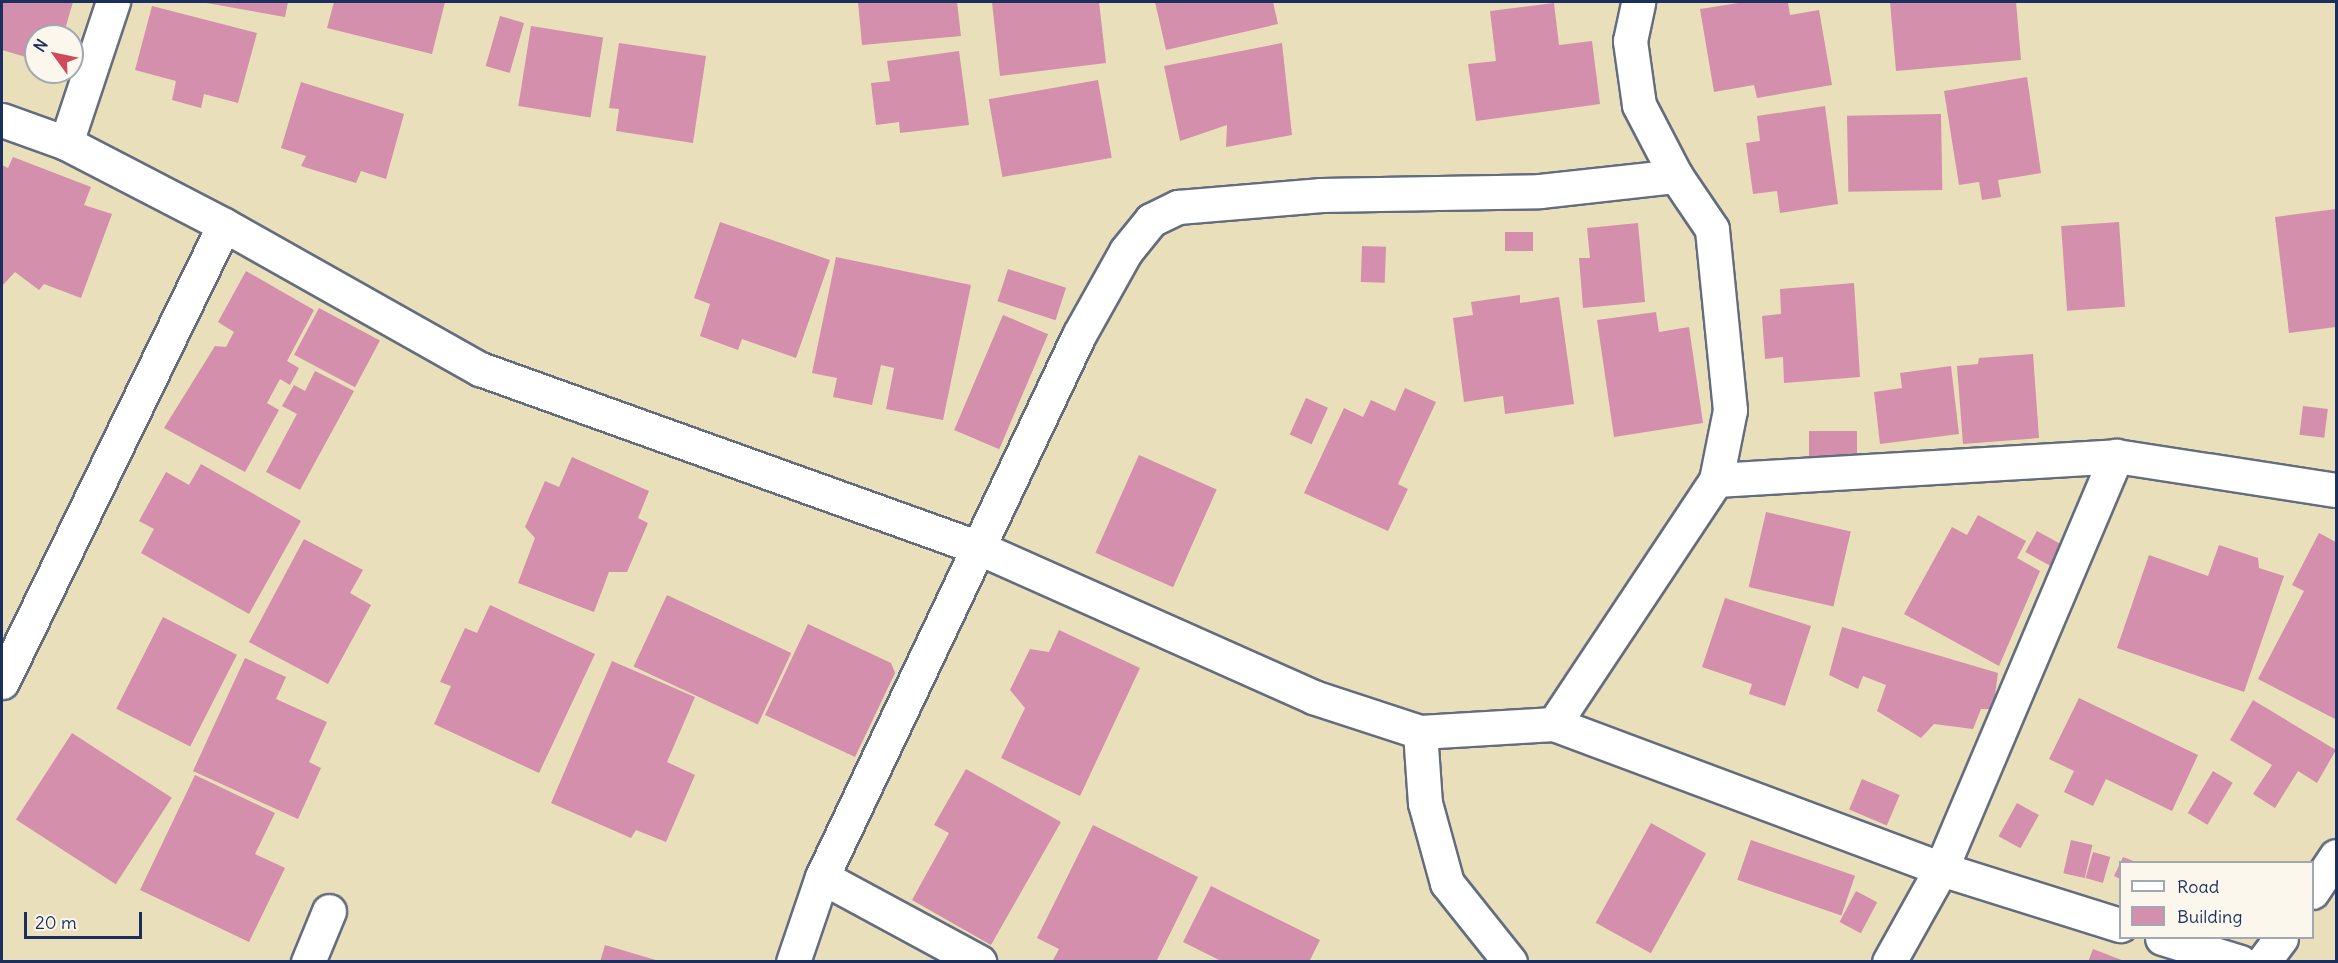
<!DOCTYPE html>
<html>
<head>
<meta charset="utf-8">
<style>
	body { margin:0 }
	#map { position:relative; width:2338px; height:963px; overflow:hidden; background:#e9dfbb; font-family:Delius,sans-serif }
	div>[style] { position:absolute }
	.building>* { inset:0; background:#d38fab; transform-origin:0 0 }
	.roads { filter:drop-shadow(2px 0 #636d7f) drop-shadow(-2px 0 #636d7f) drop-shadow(0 2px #636d7f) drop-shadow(0 -2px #636d7f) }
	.street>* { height:33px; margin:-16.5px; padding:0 16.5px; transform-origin:16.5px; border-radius:16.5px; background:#fff }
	span { translate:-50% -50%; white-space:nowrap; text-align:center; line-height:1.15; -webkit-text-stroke:4.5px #fbf7ec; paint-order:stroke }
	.frame { position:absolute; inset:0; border:3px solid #1b2f5e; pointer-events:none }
	.legend { position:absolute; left:2119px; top:861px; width:195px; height:78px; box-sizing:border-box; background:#fbf7ec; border:2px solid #a1a7b3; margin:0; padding:8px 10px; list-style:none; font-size:18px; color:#1b2f5e }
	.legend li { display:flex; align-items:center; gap:12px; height:30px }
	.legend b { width:30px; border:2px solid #a1a7b3 }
	.north { position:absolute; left:24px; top:24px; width:60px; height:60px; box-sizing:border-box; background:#fbf7ec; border:2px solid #a1a7b3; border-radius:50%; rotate:303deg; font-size:16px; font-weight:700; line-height:24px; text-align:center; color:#1b2f5e }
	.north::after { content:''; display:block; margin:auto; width:21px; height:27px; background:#d1495b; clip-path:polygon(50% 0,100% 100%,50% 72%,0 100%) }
	.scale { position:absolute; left:24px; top:912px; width:118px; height:27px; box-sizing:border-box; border:3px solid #1b2f5e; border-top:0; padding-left:8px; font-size:18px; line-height:21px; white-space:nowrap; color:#1b2f5e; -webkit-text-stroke:4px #fbf7ec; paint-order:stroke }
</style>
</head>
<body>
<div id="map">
	<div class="building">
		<i style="clip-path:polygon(2px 2px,73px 2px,63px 36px,36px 36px,36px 60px,2px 50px)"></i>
		<i style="clip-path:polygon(201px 2px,288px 2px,285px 17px)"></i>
		<i style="clip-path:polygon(334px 2px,445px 2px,432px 54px,327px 28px)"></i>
		<i style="clip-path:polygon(858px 2px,957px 2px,961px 36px,862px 45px)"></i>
		<i style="clip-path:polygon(992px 2px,1099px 2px,1106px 63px,1000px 76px)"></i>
		<i style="clip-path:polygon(1155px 2px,1273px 2px,1278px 24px,1166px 50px)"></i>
		<i style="clip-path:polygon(1745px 2px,1788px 2px,1790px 15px,1819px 10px,1832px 85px,1757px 98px,1754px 85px,1714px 92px,1700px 9px)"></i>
		<i style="clip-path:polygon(1890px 2px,2016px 2px,2021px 60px,1896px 71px)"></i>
		<i style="clip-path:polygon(1554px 3px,1559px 45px,1592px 41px,1600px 104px,1476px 121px,1468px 64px,1496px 61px,1490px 11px)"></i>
		<i style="clip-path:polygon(152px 6px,257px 33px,238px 103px,204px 94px,201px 108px,172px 100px,176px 81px,135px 70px)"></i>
		<i style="left:500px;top:16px;width:25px;height:52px;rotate:16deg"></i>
		<i style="left:531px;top:26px;width:73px;height:81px;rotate:9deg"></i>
		<i style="clip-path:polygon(619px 43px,706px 56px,693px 143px,616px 131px,619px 109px,609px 108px)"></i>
		<i style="clip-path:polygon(1282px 43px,1292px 135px,1226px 147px,1227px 125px,1180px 141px,1164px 66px)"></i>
		<i style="clip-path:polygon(959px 51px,969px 125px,900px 133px,899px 122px,876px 125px,871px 83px,890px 81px,887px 61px)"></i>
		<i style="clip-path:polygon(2027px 77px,2041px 173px,1998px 180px,2001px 197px,1982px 200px,1979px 182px,1959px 185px,1944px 91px)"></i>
		<i style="left:1098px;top:80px;width:79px;height:111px;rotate:80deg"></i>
		<i style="clip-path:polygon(301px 82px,404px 114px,386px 179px,361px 171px,356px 183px,301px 166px,306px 156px,281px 148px)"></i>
		<i style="clip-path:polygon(1825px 106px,1838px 204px,1780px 213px,1777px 191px,1753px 194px,1746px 143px,1760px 141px,1757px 116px)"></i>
		<i style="left:1941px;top:114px;width:76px;height:94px;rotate:89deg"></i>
		<i style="clip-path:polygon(13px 157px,91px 187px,84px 205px,112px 214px,81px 298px,44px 284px,39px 290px,15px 272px,2px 286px,2px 165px,8px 168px)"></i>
		<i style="clip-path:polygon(2336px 209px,2336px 327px,2289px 333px,2275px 217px)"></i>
		<i style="clip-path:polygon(720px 222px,830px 260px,796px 358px,742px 339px,738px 350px,700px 336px,710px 304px,694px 298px)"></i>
		<i style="left:2119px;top:222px;width:85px;height:58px;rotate:86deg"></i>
		<i style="clip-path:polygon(1638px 223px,1645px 302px,1583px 308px,1579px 258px,1590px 258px,1587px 228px)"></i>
		<i style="left:1505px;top:232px;width:28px;height:19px"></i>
		<i style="left:1362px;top:246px;width:24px;height:36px;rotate:2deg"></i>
		<i style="clip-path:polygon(836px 257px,971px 285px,943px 420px,886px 409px,894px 368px,881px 365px,872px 405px,833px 397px,837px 378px,812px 373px)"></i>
		<i style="left:1008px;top:269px;width:61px;height:34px;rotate:18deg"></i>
		<i style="clip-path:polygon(246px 271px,314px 310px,287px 361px,299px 368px,290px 385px,280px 379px,267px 403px,279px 410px,245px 472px,164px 428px,215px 346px,226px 347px,234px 332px,218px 322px)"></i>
		<i style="clip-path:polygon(1854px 283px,1860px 377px,1784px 383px,1783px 357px,1765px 359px,1762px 316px,1781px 314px,1780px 289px)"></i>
		<i style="clip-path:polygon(1520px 295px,1520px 303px,1559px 297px,1574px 404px,1505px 414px,1503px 396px,1464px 402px,1453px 318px,1473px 315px,1471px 302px)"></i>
		<i style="left:319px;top:308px;width:69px;height:53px;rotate:28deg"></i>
		<i style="clip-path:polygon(1656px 312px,1659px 332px,1689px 327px,1703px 423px,1614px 437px,1597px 320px)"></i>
		<i style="left:1003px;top:315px;width:49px;height:125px;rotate:23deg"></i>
		<i style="clip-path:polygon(2033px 354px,2039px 438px,1963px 444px,1957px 366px,1978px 364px,1979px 358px)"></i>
		<i style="clip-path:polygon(1951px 366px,1959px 434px,1880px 444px,1874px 392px,1902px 388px,1900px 373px)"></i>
		<i style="clip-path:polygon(315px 371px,354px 391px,300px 490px,266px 472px,297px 414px,282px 406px,294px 385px,305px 391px)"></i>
		<i style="clip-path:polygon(1405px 388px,1436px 402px,1398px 484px,1408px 489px,1388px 531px,1304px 493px,1344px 408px,1363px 417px,1371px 400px,1395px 411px)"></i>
		<i style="left:1306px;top:398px;width:24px;height:40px;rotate:24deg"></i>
		<i style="left:2303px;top:406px;width:25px;height:29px;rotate:7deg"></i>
		<i style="left:1857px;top:431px;width:25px;height:48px;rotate:90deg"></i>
		<i style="left:1139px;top:455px;width:85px;height:107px;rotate:24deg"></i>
		<i style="clip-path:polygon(572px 457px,649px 491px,638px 518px,648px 523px,627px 572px,609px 572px,594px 612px,518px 583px,535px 538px,525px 527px,545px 481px,559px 487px)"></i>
		<i style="clip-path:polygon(201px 464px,301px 521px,249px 614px,141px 553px,154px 529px,139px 521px,166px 472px,189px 485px)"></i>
		<i style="left:1766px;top:512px;width:87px;height:77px;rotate:13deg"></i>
		<i style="clip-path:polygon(1978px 515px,2026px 541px,2017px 558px,2040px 571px,1999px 666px,1904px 614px,1952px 527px,1967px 535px)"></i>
		<i style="left:2037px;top:531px;width:29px;height:24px;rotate:29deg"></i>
		<i style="clip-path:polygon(2319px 533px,2336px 542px,2335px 719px,2258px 679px,2304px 591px,2292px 585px)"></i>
		<i style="clip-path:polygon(304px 539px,363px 570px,350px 593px,371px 605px,328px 684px,249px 642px)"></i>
		<i style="clip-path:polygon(2219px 545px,2258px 558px,2259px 568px,2284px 576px,2244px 692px,2117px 648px,2149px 555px,2208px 576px)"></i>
		<i style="left:667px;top:595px;width:137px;height:79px;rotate:25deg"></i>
		<i style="clip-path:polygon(1725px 598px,1811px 626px,1785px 706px,1749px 694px,1752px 684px,1702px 667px)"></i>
		<i style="clip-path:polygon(490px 605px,595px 654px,539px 773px,434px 724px,451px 686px,440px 682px,465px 628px,477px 633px)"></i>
		<i style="left:163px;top:617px;width:83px;height:103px;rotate:27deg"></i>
		<i style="clip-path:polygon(808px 624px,891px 663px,895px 673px,855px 757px,765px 715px)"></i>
		<i style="clip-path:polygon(1842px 627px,1998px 673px,1993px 709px,1981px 709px,1973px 729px,1934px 724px,1921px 738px,1877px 711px,1886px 685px,1863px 676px,1858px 689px,1829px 675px)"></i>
		<i style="clip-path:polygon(1059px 630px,1140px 668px,1080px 796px,1001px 758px,1025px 708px,1010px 690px,1030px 649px,1049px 652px)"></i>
		<i style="clip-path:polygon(245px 658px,286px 677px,276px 699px,327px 722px,309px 762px,321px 768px,298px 819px,193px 771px)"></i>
		<i style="clip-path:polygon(612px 661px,695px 697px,667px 762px,695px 775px,666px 842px,636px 830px,631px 838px,551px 803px)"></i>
		<i style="clip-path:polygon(2079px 698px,2198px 755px,2172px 811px,2106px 779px,2093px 806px,2064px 792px,2074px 771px,2049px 759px)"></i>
		<i style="clip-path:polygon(2253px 700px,2336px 750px,2317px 783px,2298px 771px,2275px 808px,2253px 794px,2272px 765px,2230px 740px)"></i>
		<i style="left:72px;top:733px;width:119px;height:103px;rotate:33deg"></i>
		<i style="clip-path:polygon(966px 769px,1061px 822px,991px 945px,912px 900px,949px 833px,934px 825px)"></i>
		<i style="left:2213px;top:771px;width:23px;height:49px;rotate:31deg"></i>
		<i style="clip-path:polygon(195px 775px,275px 813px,255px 854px,285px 868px,249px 942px,140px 890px)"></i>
		<i style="left:1862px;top:779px;width:41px;height:33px;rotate:23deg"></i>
		<i style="left:2017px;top:803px;width:25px;height:38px;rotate:29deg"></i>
		<i style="left:1651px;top:823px;width:63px;height:114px;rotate:29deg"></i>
		<i style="clip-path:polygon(1093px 825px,1198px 877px,1156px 962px,1052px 962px,1059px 949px,1037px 938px)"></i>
		<i style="left:1751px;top:840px;width:110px;height:42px;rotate:19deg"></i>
		<i style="left:2071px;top:840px;width:22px;height:34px;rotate:13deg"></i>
		<i style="left:2093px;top:852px;width:18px;height:27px;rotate:16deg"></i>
		<i style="clip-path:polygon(2123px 857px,2136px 862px,2120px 862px,2120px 879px,2114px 876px)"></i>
		<i style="clip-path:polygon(1211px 886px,1320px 940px,1309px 962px,1223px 962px,1183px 942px)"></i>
		<i style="left:1856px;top:891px;width:24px;height:35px;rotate:28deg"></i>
		<i style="clip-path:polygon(605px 945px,659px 961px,659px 962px,600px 962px)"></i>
		<i style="clip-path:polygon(2093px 949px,2124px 961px,2124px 962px,2088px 962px)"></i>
	</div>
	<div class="roads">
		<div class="street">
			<i style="left:2px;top:120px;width:68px;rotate:19.8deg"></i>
			<i style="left:66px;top:143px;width:178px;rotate:27.4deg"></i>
			<i style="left:224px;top:225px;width:294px;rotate:29.4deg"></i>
			<i style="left:480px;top:369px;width:530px;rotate:19.73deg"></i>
			<i style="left:979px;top:548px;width:366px;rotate:24deg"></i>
			<i style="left:1313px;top:697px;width:113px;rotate:18.1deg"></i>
			<i style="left:1420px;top:732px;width:134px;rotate:-3.4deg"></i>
			<i style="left:1554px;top:724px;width:413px;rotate:20.5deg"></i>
			<i style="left:1941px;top:869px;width:188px;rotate:17.4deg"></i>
			<i style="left:66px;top:143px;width:149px;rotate:-71.6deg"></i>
			<i style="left:1716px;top:480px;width:401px;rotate:-3.4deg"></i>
			<i style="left:2116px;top:456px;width:223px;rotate:8.8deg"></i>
			<i style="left:2px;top:682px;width:508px;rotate:-64.09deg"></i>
			<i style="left:1554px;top:724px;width:293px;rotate:-56.4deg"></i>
			<i style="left:1716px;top:480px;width:71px;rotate:-78.7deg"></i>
			<i style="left:1730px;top:410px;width:182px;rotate:-95.7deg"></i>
			<i style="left:1712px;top:229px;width:64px;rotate:-124.2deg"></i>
			<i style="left:1676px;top:176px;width:80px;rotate:-117.5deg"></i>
			<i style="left:1639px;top:105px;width:65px;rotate:-98deg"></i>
			<i style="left:1630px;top:41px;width:40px;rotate:-78deg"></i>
			<i style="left:1420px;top:732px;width:71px;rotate:86deg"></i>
			<i style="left:1425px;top:803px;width:83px;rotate:74.6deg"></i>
			<i style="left:1447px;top:883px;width:101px;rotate:51.4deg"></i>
			<i style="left:822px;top:877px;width:179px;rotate:28.4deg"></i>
			<i style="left:2312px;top:892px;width:43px;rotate:-56.3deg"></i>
			<i style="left:2162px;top:938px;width:82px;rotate:17.1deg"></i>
			<i style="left:308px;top:962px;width:55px;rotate:-67.6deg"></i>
			<i style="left:793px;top:962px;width:90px;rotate:-71.2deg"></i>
			<i style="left:822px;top:877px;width:600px;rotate:-64.63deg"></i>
			<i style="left:1079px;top:335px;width:96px;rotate:-60.8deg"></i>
			<i style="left:1126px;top:251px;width:40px;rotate:-51deg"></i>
			<i style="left:1151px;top:220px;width:30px;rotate:-26deg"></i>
			<i style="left:1178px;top:207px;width:144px;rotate:-4.8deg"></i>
			<i style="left:1321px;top:195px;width:219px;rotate:-1deg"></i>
			<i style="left:1540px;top:191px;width:137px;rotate:-6.3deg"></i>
			<i style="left:1889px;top:962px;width:107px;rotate:-60.8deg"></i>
			<i style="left:1941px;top:869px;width:449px;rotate:-67deg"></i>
			<i style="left:2263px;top:962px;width:30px;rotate:-53deg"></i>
		</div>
	</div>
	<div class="frame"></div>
	<ul class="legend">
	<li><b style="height:8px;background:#fff"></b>Road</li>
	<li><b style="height:16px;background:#d38fab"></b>Building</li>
	</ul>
	<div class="north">N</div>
	<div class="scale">20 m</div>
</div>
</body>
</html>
